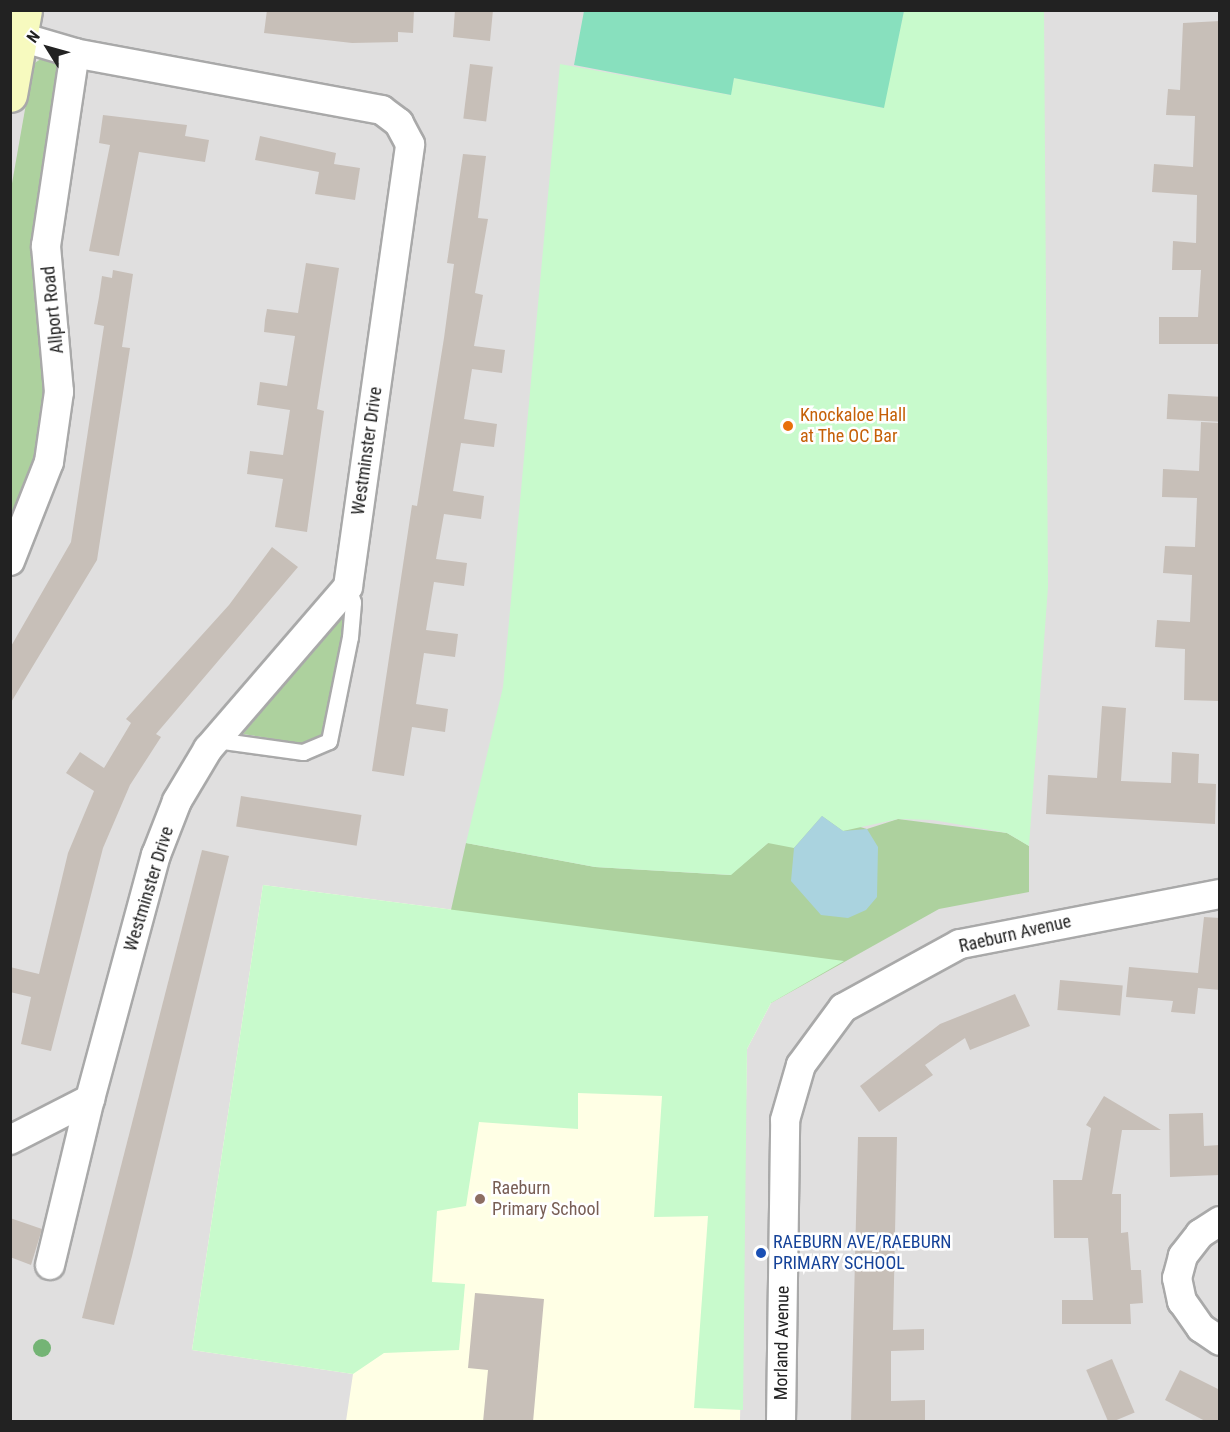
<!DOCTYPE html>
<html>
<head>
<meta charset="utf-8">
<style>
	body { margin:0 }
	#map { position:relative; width:1230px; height:1432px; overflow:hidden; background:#f2efe9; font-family:"Roboto Condensed",sans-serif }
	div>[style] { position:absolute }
	.residential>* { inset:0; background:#e0dfdf; transform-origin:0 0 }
	.education>* { inset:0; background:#ffffe5 }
	.forest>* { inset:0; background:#add19e }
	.park>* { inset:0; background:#c8facc }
	.pitch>* { inset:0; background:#88e0be }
	.water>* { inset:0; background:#aad3df }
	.building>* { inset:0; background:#c7bfb8; transform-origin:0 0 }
	.roads { filter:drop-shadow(2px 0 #a9a9a9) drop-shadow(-2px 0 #a9a9a9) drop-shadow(0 2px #a9a9a9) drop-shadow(0 -2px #a9a9a9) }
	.lane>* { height:15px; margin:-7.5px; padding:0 7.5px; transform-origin:7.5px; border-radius:7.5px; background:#fff }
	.street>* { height:28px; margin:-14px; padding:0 14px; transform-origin:14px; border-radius:14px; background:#fff }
	.secondary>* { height:33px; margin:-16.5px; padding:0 16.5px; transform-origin:16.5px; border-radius:16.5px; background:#f7fabf }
	.trees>* { width:18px; height:18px; margin:-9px; border-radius:50%; background:#74b475 }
	.dots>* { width:16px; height:16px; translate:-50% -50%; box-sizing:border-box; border:3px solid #fff; border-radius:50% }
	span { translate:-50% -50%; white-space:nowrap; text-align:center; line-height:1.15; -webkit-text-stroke:5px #fff; paint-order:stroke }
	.street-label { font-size:18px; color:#222 }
	.food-label { font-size:18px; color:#c56008 }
	.left { translate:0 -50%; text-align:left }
	.education-label { font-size:18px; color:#785e54 }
	.transit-label { font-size:18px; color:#164399 }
	.frame { position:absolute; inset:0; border:12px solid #222; pointer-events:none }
	.north { position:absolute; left:18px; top:18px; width:60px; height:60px; -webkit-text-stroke:4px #fff; paint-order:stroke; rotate:307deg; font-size:16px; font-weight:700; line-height:24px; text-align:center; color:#222 }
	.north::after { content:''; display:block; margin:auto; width:21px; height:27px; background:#222; clip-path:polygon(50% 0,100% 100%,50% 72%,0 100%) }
</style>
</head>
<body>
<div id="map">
	<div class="residential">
		<i style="left:11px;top:11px;width:1208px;height:1410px"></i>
	</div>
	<div class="education">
		<i style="clip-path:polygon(263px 885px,844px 961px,771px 1003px,747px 1049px,740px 1421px,346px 1421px,353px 1374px,192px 1350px)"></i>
	</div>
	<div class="forest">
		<i style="clip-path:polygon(44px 57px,63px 68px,45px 395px,33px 473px,11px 532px,11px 189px,33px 64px)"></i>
		<i style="clip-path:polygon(342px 613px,350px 618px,328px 736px,306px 744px,243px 734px)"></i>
		<i style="clip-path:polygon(822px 816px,867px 829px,898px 819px,1007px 833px,1029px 846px,1029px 892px,939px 909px,771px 1003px,451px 910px,466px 843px,595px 867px,730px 875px,768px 843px)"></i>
	</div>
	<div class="park">
		<i style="clip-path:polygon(904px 11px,1044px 11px,1048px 587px,1029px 846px,1007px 833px,933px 820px,898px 819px,843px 831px,822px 816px,794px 848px,768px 843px,731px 875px,595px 867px,466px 843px,503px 687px,560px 64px,730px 95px,734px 78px,883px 108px)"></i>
		<i style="clip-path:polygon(263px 885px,844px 961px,771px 1003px,747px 1049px,743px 1410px,694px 1408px,708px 1216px,654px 1217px,662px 1096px,578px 1093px,578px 1129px,479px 1122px,466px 1206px,437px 1211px,432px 1282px,465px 1284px,459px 1350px,384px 1353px,353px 1374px,192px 1350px)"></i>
	</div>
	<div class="pitch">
		<i style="clip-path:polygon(584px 11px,584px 10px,904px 11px,884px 108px,734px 78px,731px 95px,574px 65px)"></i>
	</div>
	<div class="water">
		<i style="clip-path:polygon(822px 816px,843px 831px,867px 829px,878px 847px,877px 897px,866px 910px,848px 918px,821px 915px,791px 881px,794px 848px)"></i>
	</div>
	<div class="building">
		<i style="clip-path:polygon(267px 10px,414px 10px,413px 33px,398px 32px,398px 42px,352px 43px,264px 33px)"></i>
		<i style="clip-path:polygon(455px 10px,493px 10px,490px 41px,453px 37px)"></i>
		<i style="clip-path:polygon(1220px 21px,1220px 344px,1159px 344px,1159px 317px,1198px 317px,1201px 270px,1172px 270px,1173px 241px,1196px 243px,1197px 195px,1152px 192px,1154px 164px,1193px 167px,1195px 116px,1166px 115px,1168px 89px,1180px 90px,1183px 23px)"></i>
		<i style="left:470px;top:64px;width:23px;height:55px;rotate:7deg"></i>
		<i style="clip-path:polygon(103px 115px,187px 125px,185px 136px,209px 140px,205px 162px,139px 152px,119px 256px,89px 251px,110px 145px,99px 143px)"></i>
		<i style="clip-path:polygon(260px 136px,336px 153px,334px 164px,360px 168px,355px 200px,315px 194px,319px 172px,255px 160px)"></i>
		<i style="clip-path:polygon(463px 154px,486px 156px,478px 218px,488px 219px,475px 293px,483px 295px,474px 346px,505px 350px,502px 373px,472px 369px,464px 419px,497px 424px,494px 447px,461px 443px,453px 491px,484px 496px,481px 519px,444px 514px,436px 559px,467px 563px,464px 586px,434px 582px,426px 630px,458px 634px,455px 657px,424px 653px,416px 704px,448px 709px,445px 732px,412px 727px,404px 776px,372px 771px,412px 505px,417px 506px,444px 338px,454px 264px,447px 263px)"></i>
		<i style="clip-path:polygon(306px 263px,339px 268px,317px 409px,324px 411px,307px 532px,275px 527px,283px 479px,247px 474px,250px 451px,283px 455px,290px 410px,257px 405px,260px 382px,287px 386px,295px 336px,264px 332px,265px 320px,267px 309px,298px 313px)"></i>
		<i style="clip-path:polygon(113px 270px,133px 274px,122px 347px,130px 348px,97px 560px,10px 704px,10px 648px,71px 542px,104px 326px,94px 324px,99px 297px,102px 276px,112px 278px)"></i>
		<i style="left:1168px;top:394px;width:52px;height:25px;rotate:3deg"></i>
		<i style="clip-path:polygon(1201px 422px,1220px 423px,1220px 701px,1184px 700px,1185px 649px,1155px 647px,1157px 620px,1190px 622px,1192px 575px,1163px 573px,1165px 546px,1195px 547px,1197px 498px,1162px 497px,1163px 469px,1199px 471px)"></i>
		<i style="clip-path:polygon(272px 547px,298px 567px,156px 734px,161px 737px,130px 785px,103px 848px,51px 1051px,21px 1044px,31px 997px,10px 992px,10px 967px,39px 974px,68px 853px,94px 791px,66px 773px,80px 752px,104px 768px,131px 723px,126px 719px,229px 605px)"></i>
		<i style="clip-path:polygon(1102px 706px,1126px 708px,1121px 781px,1171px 783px,1172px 752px,1199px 754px,1198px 783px,1216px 784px,1215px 824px,1046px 814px,1048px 775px,1097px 778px)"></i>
		<i style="left:241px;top:796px;width:122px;height:31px;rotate:9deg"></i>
		<i style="clip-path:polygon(202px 850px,229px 856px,132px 1256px,114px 1325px,82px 1318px)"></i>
		<i style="clip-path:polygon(1204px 917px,1220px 918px,1220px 990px,1198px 988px,1195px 1014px,1171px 1012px,1173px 1001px,1126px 997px,1129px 967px,1198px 973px)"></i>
		<i style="left:1060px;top:980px;width:63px;height:30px;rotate:5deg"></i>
		<i style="clip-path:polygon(1015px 994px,1030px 1026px,970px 1050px,965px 1038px,925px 1065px,933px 1075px,879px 1112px,860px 1086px,940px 1024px)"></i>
		<i style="clip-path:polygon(1104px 1096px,1161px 1130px,1122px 1130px,1112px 1194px,1121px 1194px,1121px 1233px,1128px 1232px,1131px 1270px,1141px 1270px,1143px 1303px,1130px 1304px,1131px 1324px,1062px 1324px,1062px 1300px,1093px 1300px,1088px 1238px,1054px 1238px,1053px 1180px,1082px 1180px,1091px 1128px,1086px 1125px)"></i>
		<i style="clip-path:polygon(1203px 1113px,1204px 1146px,1220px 1145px,1220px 1175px,1170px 1177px,1169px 1114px)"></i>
		<i style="clip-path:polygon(858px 1137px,897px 1137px,893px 1330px,924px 1329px,924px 1350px,891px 1351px,891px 1401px,925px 1400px,925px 1422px,851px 1422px)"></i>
		<i style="clip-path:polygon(10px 1218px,42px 1229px,31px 1265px,10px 1257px)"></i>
		<i style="clip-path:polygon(475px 1293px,544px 1299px,533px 1422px,483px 1422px,488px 1370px,468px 1368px)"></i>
		<i style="left:1112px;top:1359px;width:58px;height:28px;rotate:67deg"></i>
		<i style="clip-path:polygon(1180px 1370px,1220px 1390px,1220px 1422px,1207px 1422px,1165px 1400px)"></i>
	</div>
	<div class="roads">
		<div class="lane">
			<i style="left:216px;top:740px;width:88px;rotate:7.9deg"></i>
			<i style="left:303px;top:752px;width:28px;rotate:-23deg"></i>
			<i style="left:329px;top:741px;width:106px;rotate:-78.6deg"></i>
			<i style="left:350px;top:637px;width:35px;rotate:-85deg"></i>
			<i style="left:353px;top:602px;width:16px;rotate:-108deg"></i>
		</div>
		<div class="street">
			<i style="left:10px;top:561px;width:106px;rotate:-68.5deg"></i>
			<i style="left:49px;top:462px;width:71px;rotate:-81.9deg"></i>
			<i style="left:59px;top:392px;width:147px;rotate:-95.1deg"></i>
			<i style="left:46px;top:246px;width:195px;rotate:-81.5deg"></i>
			<i style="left:10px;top:1140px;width:90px;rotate:-27.1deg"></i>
			<i style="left:90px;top:1099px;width:253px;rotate:-74.9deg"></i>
			<i style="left:156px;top:855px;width:58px;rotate:-68.7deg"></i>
			<i style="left:177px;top:801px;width:61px;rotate:-59.2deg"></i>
			<i style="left:208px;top:749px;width:214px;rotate:-49.2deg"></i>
			<i style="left:348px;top:587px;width:447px;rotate:-82deg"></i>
			<i style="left:410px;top:144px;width:24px;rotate:-118deg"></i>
			<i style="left:399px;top:123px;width:21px;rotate:-143deg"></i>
			<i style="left:382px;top:110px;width:312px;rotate:-169.5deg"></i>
			<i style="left:75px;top:53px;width:56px;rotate:-163.5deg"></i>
			<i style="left:1220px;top:1221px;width:24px;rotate:147deg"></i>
			<i style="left:1200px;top:1234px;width:28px;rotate:128deg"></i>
			<i style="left:1183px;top:1256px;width:23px;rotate:105deg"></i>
			<i style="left:1177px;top:1278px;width:24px;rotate:78deg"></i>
			<i style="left:1182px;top:1301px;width:33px;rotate:55deg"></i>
			<i style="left:1201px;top:1328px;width:23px;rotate:34deg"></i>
			<i style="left:50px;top:1265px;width:171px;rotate:-76.5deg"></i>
			<i style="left:781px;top:1422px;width:302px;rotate:-89.2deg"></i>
			<i style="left:785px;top:1120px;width:57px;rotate:-73.8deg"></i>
			<i style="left:801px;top:1065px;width:71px;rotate:-53.6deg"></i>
			<i style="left:843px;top:1008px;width:133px;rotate:-28.7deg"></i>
			<i style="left:960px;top:944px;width:265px;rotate:-10.9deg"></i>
		</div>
		<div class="secondary">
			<i style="left:10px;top:95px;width:86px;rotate:-80deg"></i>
		</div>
	</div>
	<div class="trees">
		<i style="left:42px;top:1348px"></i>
	</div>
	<div class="dots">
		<i style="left:788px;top:426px;background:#e8710a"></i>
		<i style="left:480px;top:1199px;background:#8d6e63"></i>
		<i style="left:761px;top:1253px;background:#1a4fb4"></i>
	</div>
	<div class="street-label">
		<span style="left:53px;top:310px;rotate:-96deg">Allport Road</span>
		<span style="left:367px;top:451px;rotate:-82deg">Westminster Drive</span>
		<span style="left:149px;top:889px;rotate:-73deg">Westminster Drive</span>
		<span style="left:1015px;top:934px;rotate:-13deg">Raeburn Avenue</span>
		<span style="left:782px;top:1343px;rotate:-89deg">Morland Avenue</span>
	</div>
	<div class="food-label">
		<span class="left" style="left:800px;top:426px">Knockaloe Hall<br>at The OC Bar</span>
	</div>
	<div class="education-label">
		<span class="left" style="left:492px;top:1199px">Raeburn<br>Primary School</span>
	</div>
	<div class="transit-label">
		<span class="left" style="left:773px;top:1253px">RAEBURN AVE/RAEBURN<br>PRIMARY SCHOOL</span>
	</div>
	<div class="frame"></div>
	<div class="north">N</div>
</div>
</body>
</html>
